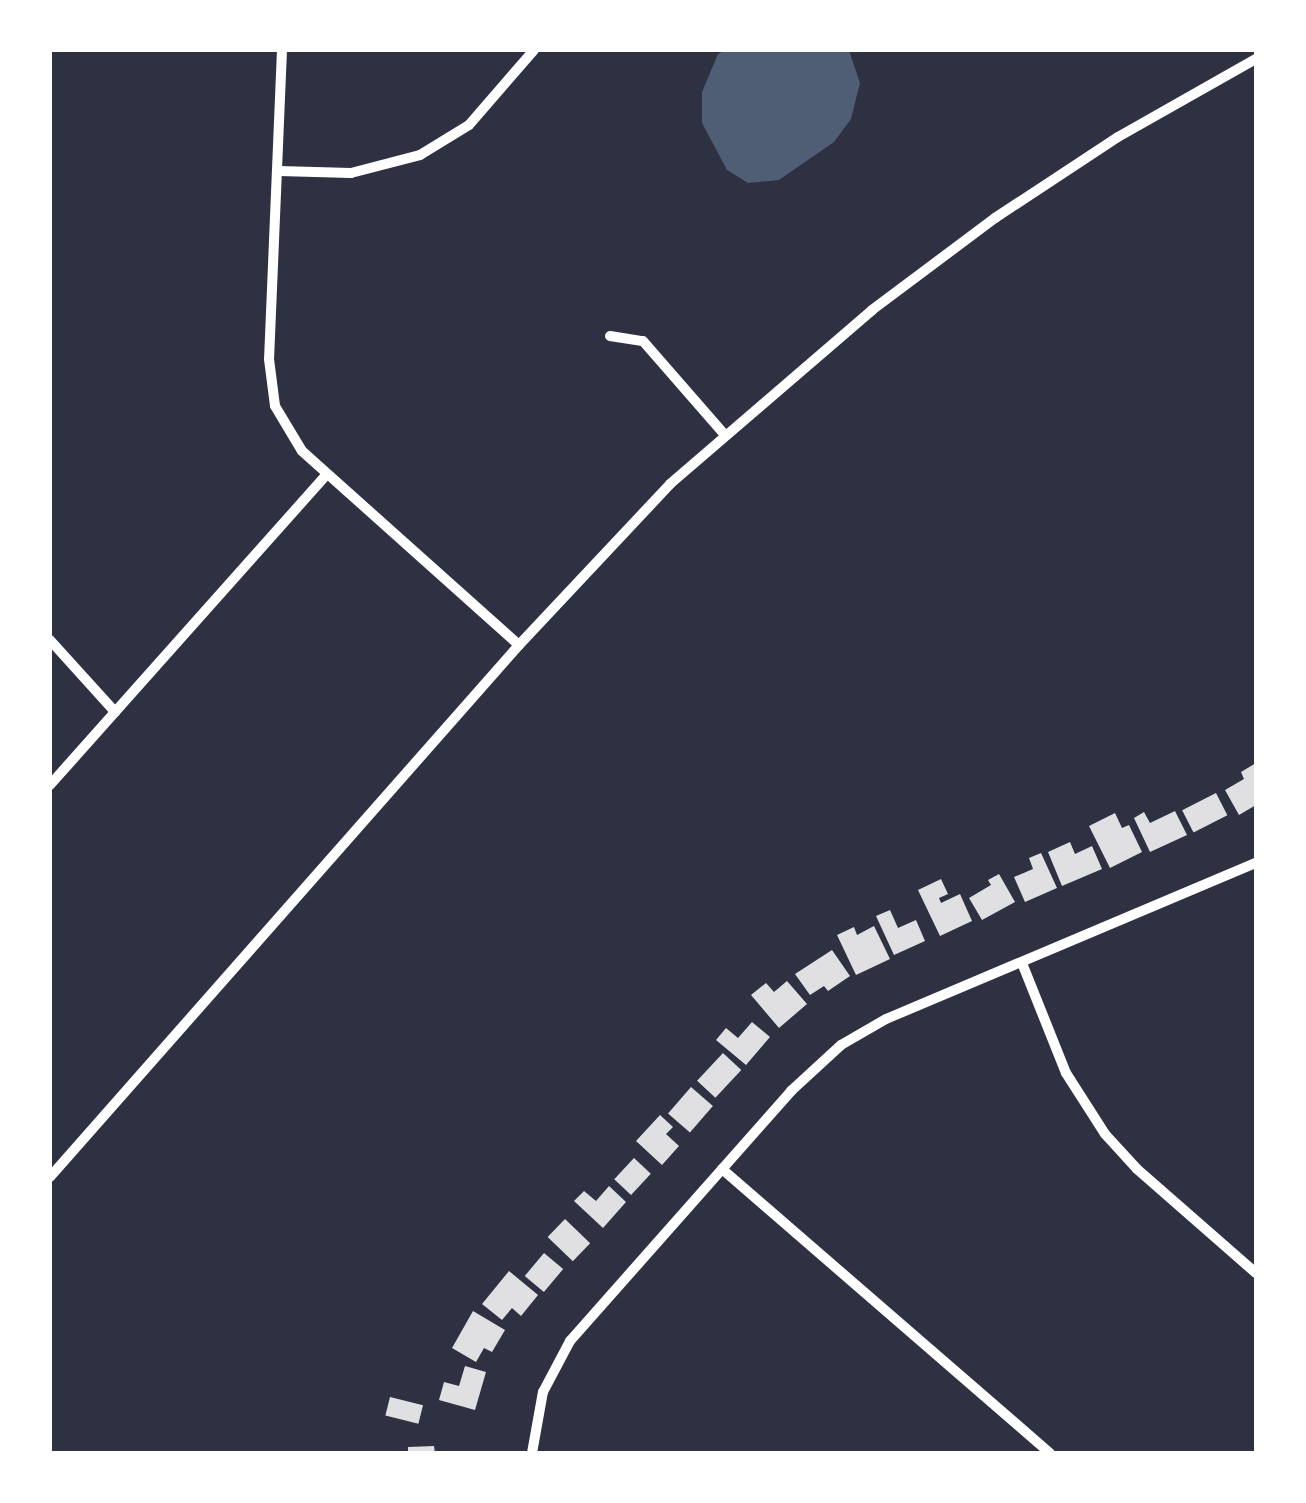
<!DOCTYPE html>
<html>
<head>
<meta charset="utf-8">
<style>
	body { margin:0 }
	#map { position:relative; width:1306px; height:1503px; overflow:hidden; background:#2d3142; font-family:"PT Sans",sans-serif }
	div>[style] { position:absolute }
	.water>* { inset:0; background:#4f5d75 }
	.building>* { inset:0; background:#e0e0e3; transform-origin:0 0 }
	.minor>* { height:10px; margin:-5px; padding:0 5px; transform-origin:5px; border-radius:5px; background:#fff }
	span { translate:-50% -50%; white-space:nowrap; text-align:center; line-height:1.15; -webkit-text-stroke:10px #fff; paint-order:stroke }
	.frame { position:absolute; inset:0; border:52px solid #fff; pointer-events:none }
</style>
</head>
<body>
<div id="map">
	<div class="water">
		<i style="clip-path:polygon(726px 50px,849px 50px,860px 83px,851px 119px,834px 142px,779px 180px,748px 183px,727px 170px,702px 123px,702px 92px,718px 54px)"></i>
	</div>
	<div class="building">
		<i style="clip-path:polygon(1256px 763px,1256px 805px,1239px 815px,1225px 790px,1244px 779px,1241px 772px)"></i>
		<i style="left:1216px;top:793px;width:25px;height:38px;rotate:63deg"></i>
		<i style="clip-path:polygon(1175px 811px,1187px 835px,1150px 852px,1134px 818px,1144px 812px,1150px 823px)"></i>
		<i style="clip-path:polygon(1115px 813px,1122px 828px,1129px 825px,1142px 852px,1110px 868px,1089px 826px)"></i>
		<i style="clip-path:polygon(1070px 842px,1075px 854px,1092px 846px,1102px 869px,1062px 886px,1048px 852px)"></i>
		<i style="clip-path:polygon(1041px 853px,1057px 888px,1025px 902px,1014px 877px,1033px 869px,1029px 858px)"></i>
		<i style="clip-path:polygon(999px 874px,1015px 902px,982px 920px,969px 898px,991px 885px,988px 880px)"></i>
		<i style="clip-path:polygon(941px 879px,948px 894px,939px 898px,941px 903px,960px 894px,972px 921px,940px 936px,918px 890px)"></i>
		<i style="clip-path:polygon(890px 910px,898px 928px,916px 920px,925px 941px,894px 955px,876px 916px)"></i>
		<i style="clip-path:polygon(874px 926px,890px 959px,856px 975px,837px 935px,854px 927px,857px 935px)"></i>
		<i style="clip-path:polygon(832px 950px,850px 976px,828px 991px,824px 986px,810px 995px,795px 974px)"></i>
		<i style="clip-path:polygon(787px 981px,807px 1004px,779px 1028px,751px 995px,766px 983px,774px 992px)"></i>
		<i style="clip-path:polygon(752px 1022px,770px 1037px,746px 1065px,716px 1040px,726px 1028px,738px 1038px)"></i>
		<i style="left:723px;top:1053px;width:25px;height:38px;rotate:43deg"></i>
		<i style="left:691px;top:1087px;width:29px;height:35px;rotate:41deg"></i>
		<i style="clip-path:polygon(660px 1115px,673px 1127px,666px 1134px,679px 1146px,662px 1165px,636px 1141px)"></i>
		<i style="left:634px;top:1158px;width:23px;height:29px;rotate:43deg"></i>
		<i style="clip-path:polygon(609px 1186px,626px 1202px,603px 1228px,574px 1201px,584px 1191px,596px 1201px)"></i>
		<i style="left:565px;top:1219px;width:35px;height:25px;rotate:44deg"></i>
		<i style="left:544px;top:1253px;width:25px;height:30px;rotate:40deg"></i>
		<i style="clip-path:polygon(509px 1271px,538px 1295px,521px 1316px,512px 1308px,502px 1320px,482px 1304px)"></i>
		<i style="clip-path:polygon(473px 1311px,505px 1330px,492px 1352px,484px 1348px,476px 1362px,452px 1348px)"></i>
		<i style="clip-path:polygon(465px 1366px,486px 1372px,475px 1410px,439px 1400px,444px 1382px,459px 1386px)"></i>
		<i style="left:390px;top:1397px;width:34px;height:19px;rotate:14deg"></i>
		<i style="clip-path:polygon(434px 1446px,435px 1453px,408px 1453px,408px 1447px)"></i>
	</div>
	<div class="minor">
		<i style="left:282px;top:50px;width:309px;rotate:92.4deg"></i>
		<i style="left:269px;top:359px;width:47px;rotate:82.7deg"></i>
		<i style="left:275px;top:406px;width:52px;rotate:59deg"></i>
		<i style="left:302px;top:451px;width:291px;rotate:41.8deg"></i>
		<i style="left:279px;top:171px;width:72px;rotate:1.6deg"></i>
		<i style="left:351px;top:173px;width:71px;rotate:-14.6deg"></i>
		<i style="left:420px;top:155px;width:57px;rotate:-31.5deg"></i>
		<i style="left:469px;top:125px;width:99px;rotate:-49.1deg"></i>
		<i style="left:610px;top:336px;width:33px;rotate:9deg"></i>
		<i style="left:643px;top:341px;width:123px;rotate:48.9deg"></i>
		<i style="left:50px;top:640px;width:97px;rotate:47.9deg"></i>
		<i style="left:50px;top:785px;width:416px;rotate:-48.3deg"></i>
		<i style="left:1022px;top:963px;width:118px;rotate:68.2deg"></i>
		<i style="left:1066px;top:1073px;width:72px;rotate:57.4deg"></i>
		<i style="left:1105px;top:1134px;width:47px;rotate:47.6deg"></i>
		<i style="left:1137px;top:1169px;width:158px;rotate:41.2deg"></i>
		<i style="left:722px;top:1169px;width:434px;rotate:40.9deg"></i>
		<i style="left:50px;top:1177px;width:709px;rotate:-48.6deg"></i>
		<i style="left:519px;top:645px;width:221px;rotate:-46.8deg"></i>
		<i style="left:670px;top:484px;width:267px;rotate:-40.7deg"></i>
		<i style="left:872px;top:310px;width:154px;rotate:-36.8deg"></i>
		<i style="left:995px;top:218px;width:147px;rotate:-33.4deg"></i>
		<i style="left:1118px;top:137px;width:159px;rotate:-29.5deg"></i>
		<i style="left:532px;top:1453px;width:62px;rotate:-79.8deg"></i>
		<i style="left:543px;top:1392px;width:58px;rotate:-62.1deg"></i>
		<i style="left:570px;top:1341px;width:334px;rotate:-48.5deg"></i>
		<i style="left:791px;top:1091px;width:68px;rotate:-42.6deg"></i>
		<i style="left:841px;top:1045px;width:52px;rotate:-30deg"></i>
		<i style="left:886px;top:1019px;width:402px;rotate:-22.9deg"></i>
	</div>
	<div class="frame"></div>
</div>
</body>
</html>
